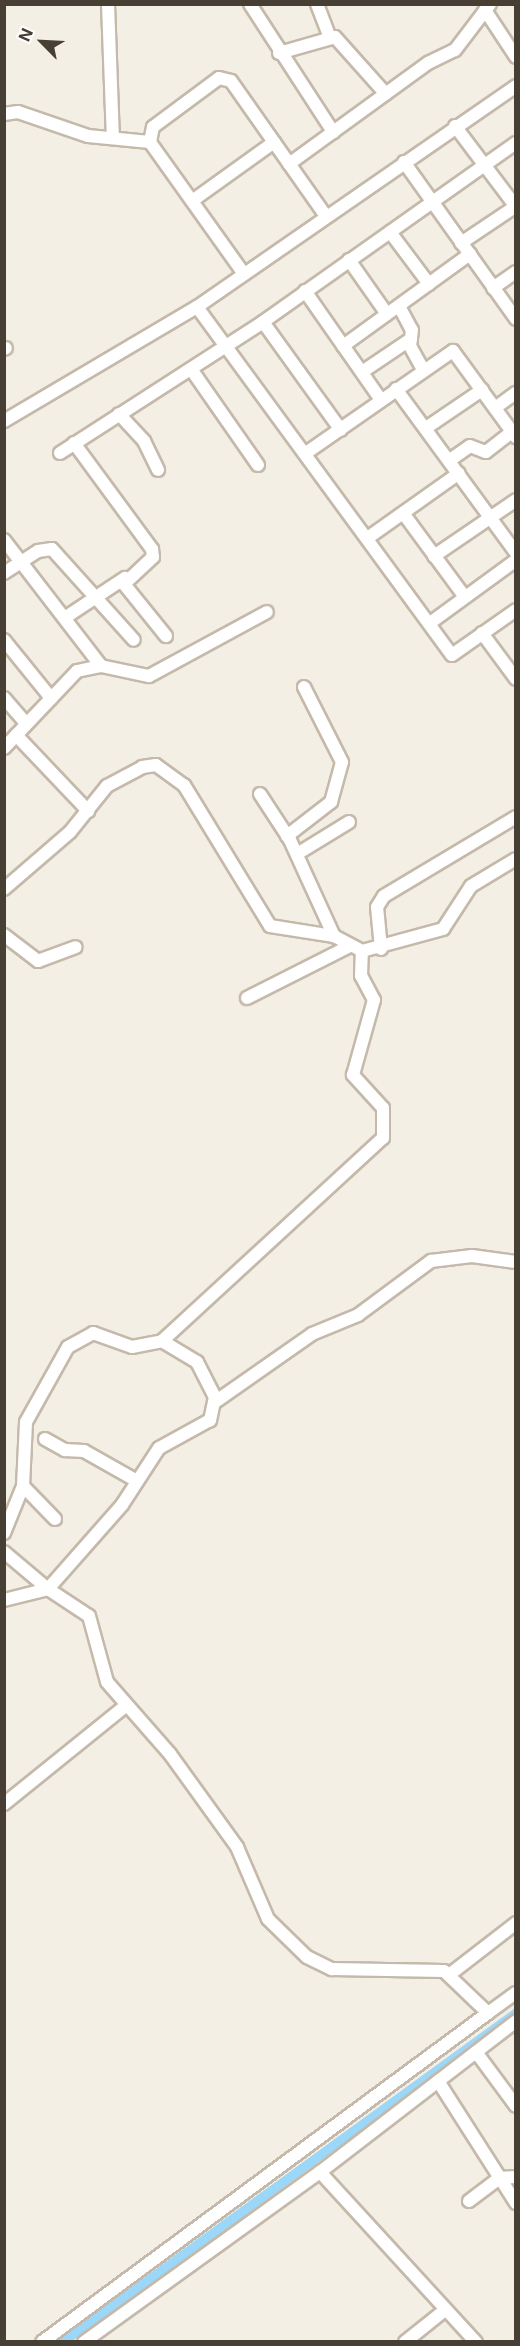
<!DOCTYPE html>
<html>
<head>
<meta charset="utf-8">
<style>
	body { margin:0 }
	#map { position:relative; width:520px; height:2346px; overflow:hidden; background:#f4efe5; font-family:Inter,sans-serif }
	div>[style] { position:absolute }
	.canal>* { height:9px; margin:-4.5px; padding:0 4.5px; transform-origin:4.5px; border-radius:4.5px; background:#9ad7f8 }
	.roads { filter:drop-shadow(2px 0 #c4b9aa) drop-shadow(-2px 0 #c4b9aa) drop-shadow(0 2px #c4b9aa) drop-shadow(0 -2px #c4b9aa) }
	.minor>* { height:12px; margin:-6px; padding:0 6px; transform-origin:6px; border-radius:6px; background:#fff }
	span { translate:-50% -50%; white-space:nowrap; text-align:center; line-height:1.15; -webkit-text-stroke:6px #fff; paint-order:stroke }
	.frame { position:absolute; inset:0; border:6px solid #483f34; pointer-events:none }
	.north { position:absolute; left:12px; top:12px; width:60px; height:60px; -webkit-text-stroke:4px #fff; paint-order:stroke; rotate:294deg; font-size:16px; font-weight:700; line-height:24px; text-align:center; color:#483f34 }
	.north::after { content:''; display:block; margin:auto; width:21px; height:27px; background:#483f34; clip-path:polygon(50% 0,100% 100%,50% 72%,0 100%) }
</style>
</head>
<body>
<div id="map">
	<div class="canal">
		<i style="left:62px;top:2342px;width:561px;rotate:-36.01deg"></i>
	</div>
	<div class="roads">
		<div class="minor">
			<i style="left:108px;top:4px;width:134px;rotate:87.9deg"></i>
			<i style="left:250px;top:4px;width:153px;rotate:57deg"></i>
			<i style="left:317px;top:4px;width:33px;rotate:69deg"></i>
			<i style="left:485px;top:10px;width:56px;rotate:56.6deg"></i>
			<i style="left:279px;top:53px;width:58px;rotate:-15.9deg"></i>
			<i style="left:335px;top:37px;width:76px;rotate:48.2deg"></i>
			<i style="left:4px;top:114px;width:14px;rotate:-8deg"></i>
			<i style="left:18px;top:112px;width:74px;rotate:18.9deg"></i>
			<i style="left:88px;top:136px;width:62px;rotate:5.5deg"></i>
			<i style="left:455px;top:126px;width:101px;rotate:53deg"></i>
			<i style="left:404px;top:162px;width:193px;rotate:54.5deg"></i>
			<i style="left:289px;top:164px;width:172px;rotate:-36deg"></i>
			<i style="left:428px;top:63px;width:30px;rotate:-26deg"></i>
			<i style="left:455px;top:50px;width:58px;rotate:-52.7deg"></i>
			<i style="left:192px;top:201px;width:101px;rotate:-35.7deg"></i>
			<i style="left:390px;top:232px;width:65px;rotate:53.1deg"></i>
			<i style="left:461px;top:243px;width:66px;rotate:-33.9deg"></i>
			<i style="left:349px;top:260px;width:66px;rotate:54.9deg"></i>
			<i style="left:244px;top:274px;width:162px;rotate:-125.5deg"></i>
			<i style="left:150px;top:142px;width:15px;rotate:-79deg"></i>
			<i style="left:153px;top:127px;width:82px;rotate:-36.6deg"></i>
			<i style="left:219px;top:78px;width:12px;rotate:14deg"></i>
			<i style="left:231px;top:81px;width:165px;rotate:54.9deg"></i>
			<i style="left:493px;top:288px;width:28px;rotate:-35deg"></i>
			<i style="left:305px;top:291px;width:133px;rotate:55.1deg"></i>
			<i style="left:399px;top:306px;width:27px;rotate:62deg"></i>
			<i style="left:412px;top:330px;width:16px;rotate:97deg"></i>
			<i style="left:410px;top:346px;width:26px;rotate:61deg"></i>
			<i style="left:197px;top:307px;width:431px;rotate:53.8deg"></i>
			<i style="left:452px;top:655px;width:78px;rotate:-35.1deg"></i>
			<i style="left:263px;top:322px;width:133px;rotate:54.2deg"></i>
			<i style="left:343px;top:346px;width:157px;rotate:-35.9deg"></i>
			<i style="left:4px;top:349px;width:2px;rotate:-27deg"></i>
			<i style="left:191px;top:369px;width:117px;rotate:55.1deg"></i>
			<i style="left:362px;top:372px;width:59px;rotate:-34deg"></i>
			<i style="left:396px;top:389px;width:203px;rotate:53.8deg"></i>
			<i style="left:495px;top:408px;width:26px;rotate:-36deg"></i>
			<i style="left:119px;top:414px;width:37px;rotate:47deg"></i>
			<i style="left:144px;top:441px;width:32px;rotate:64deg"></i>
			<i style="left:4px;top:421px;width:224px;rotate:-30.6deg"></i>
			<i style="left:197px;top:307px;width:388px;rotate:-34.7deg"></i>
			<i style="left:426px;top:428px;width:68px;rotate:-34.2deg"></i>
			<i style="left:74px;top:443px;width:132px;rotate:53.7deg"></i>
			<i style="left:152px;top:549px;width:8px;rotate:83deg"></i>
			<i style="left:153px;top:557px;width:40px;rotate:137deg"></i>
			<i style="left:124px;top:584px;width:67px;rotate:51.1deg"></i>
			<i style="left:60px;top:453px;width:242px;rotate:-32.8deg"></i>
			<i style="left:263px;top:322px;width:310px;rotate:-35.3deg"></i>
			<i style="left:306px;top:453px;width:179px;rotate:-34.8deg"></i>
			<i style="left:453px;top:351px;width:107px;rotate:53.8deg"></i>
			<i style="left:450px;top:460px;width:24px;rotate:-35deg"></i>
			<i style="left:470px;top:446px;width:17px;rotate:21deg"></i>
			<i style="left:486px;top:452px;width:33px;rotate:-38deg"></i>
			<i style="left:403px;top:513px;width:104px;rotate:53.6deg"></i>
			<i style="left:369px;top:537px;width:110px;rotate:-35.4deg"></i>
			<i style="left:4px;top:540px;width:159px;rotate:52.4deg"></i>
			<i style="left:434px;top:556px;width:99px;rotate:-34.3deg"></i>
			<i style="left:4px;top:573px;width:40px;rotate:-32.9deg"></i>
			<i style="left:38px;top:551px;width:14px;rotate:-8deg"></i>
			<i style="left:52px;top:549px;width:122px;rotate:48deg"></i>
			<i style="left:66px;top:617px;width:71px;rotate:-33.5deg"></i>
			<i style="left:430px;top:623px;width:107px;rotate:-36.2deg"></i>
			<i style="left:482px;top:633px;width:57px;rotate:53.5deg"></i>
			<i style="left:4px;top:640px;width:75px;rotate:51deg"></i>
			<i style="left:4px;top:698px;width:33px;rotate:49deg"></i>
			<i style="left:16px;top:735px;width:105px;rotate:46.5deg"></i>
			<i style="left:4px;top:748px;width:106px;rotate:-46.5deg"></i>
			<i style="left:77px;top:671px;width:25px;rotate:-12deg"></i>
			<i style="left:101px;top:666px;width:49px;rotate:11.8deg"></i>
			<i style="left:149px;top:676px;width:134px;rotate:-28.5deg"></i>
			<i style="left:260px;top:794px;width:55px;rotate:56.9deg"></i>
			<i style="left:290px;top:840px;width:106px;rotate:65.4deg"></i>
			<i style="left:287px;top:836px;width:56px;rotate:-37.7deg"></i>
			<i style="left:331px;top:802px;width:41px;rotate:-74.6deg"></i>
			<i style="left:342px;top:762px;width:84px;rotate:-116.9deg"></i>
			<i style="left:297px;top:854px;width:61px;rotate:-31.6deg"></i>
			<i style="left:4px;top:889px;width:87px;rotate:-40.8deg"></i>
			<i style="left:70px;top:832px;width:59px;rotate:-51.2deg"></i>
			<i style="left:107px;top:786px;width:40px;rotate:-28deg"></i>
			<i style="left:142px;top:767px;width:14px;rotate:-8deg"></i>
			<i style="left:156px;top:765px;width:34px;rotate:36deg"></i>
			<i style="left:184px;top:785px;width:165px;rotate:58.6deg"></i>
			<i style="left:270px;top:926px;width:65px;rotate:8.9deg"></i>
			<i style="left:334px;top:936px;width:32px;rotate:28deg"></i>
			<i style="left:362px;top:951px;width:84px;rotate:-15.2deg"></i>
			<i style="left:443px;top:929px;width:51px;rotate:-56.9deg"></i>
			<i style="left:471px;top:886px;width:52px;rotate:-31deg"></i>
			<i style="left:4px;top:935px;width:43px;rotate:37.4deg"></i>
			<i style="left:38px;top:961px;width:40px;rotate:-20.2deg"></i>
			<i style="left:381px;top:949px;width:42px;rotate:-95.4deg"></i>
			<i style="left:377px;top:907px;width:13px;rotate:-58deg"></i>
			<i style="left:384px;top:896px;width:154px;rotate:-30.9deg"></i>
			<i style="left:247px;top:998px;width:115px;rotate:-26.8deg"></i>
			<i style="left:162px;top:1341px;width:300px;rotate:-42.6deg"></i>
			<i style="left:383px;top:1138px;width:30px;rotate:-90deg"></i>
			<i style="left:383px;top:1108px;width:45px;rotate:-132.3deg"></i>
			<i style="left:353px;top:1075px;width:78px;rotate:-74.4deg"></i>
			<i style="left:374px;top:1000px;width:27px;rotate:-118deg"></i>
			<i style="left:361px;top:976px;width:25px;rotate:-88deg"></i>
			<i style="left:215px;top:1402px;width:118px;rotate:-35deg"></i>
			<i style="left:312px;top:1334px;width:50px;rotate:-22.4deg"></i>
			<i style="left:358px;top:1315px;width:91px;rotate:-36.5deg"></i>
			<i style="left:431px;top:1261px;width:41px;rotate:-7deg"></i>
			<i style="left:472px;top:1256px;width:44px;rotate:7.8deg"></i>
			<i style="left:45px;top:1439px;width:23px;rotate:29deg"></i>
			<i style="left:65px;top:1450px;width:19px;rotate:3deg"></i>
			<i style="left:84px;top:1451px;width:61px;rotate:29.5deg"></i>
			<i style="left:23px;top:1486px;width:46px;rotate:45.9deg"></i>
			<i style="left:4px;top:1533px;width:51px;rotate:-68deg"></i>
			<i style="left:23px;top:1486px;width:64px;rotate:-87.3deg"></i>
			<i style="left:26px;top:1422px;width:86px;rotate:-60.8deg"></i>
			<i style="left:68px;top:1347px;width:29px;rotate:-29deg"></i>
			<i style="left:93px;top:1333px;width:41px;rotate:19.7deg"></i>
			<i style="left:132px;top:1347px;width:31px;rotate:-11deg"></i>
			<i style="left:162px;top:1341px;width:41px;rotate:31deg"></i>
			<i style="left:197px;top:1362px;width:39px;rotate:63deg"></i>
			<i style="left:215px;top:1397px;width:24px;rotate:102deg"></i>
			<i style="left:210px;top:1420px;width:58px;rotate:151.2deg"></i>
			<i style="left:159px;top:1448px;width:68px;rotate:123deg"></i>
			<i style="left:122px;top:1505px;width:112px;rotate:131.4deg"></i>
			<i style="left:48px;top:1589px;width:57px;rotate:-139.9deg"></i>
			<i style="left:4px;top:1600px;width:45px;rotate:-14deg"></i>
			<i style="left:48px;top:1589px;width:49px;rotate:33.4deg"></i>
			<i style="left:89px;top:1616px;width:68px;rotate:74.7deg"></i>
			<i style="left:107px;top:1682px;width:96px;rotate:48.8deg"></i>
			<i style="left:170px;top:1754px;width:115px;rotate:54.2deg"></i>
			<i style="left:237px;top:1847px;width:78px;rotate:66.7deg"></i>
			<i style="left:268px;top:1919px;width:54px;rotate:44.3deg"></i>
			<i style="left:307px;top:1957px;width:28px;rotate:26deg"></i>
			<i style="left:332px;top:1969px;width:112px;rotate:1deg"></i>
			<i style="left:444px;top:1971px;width:61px;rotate:43.7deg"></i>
			<i style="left:488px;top:2013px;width:554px;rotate:143.58deg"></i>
			<i style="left:4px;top:1804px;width:154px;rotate:-38.9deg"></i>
			<i style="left:449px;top:1975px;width:85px;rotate:-37.8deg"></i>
			<i style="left:488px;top:2013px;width:34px;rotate:-36deg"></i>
			<i style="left:476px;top:2052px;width:67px;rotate:53.5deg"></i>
			<i style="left:438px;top:2081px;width:145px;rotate:57.4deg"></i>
			<i style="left:320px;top:2172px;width:231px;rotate:47.5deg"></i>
			<i style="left:469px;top:2201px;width:38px;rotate:-37deg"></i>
			<i style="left:499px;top:2178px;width:17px;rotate:-3deg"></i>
			<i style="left:84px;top:2342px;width:291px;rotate:-35.8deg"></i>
			<i style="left:320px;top:2172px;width:247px;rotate:-37.6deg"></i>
			<i style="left:405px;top:2342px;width:51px;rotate:-38.7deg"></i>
		</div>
	</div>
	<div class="frame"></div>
	<div class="north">N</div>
</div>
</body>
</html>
